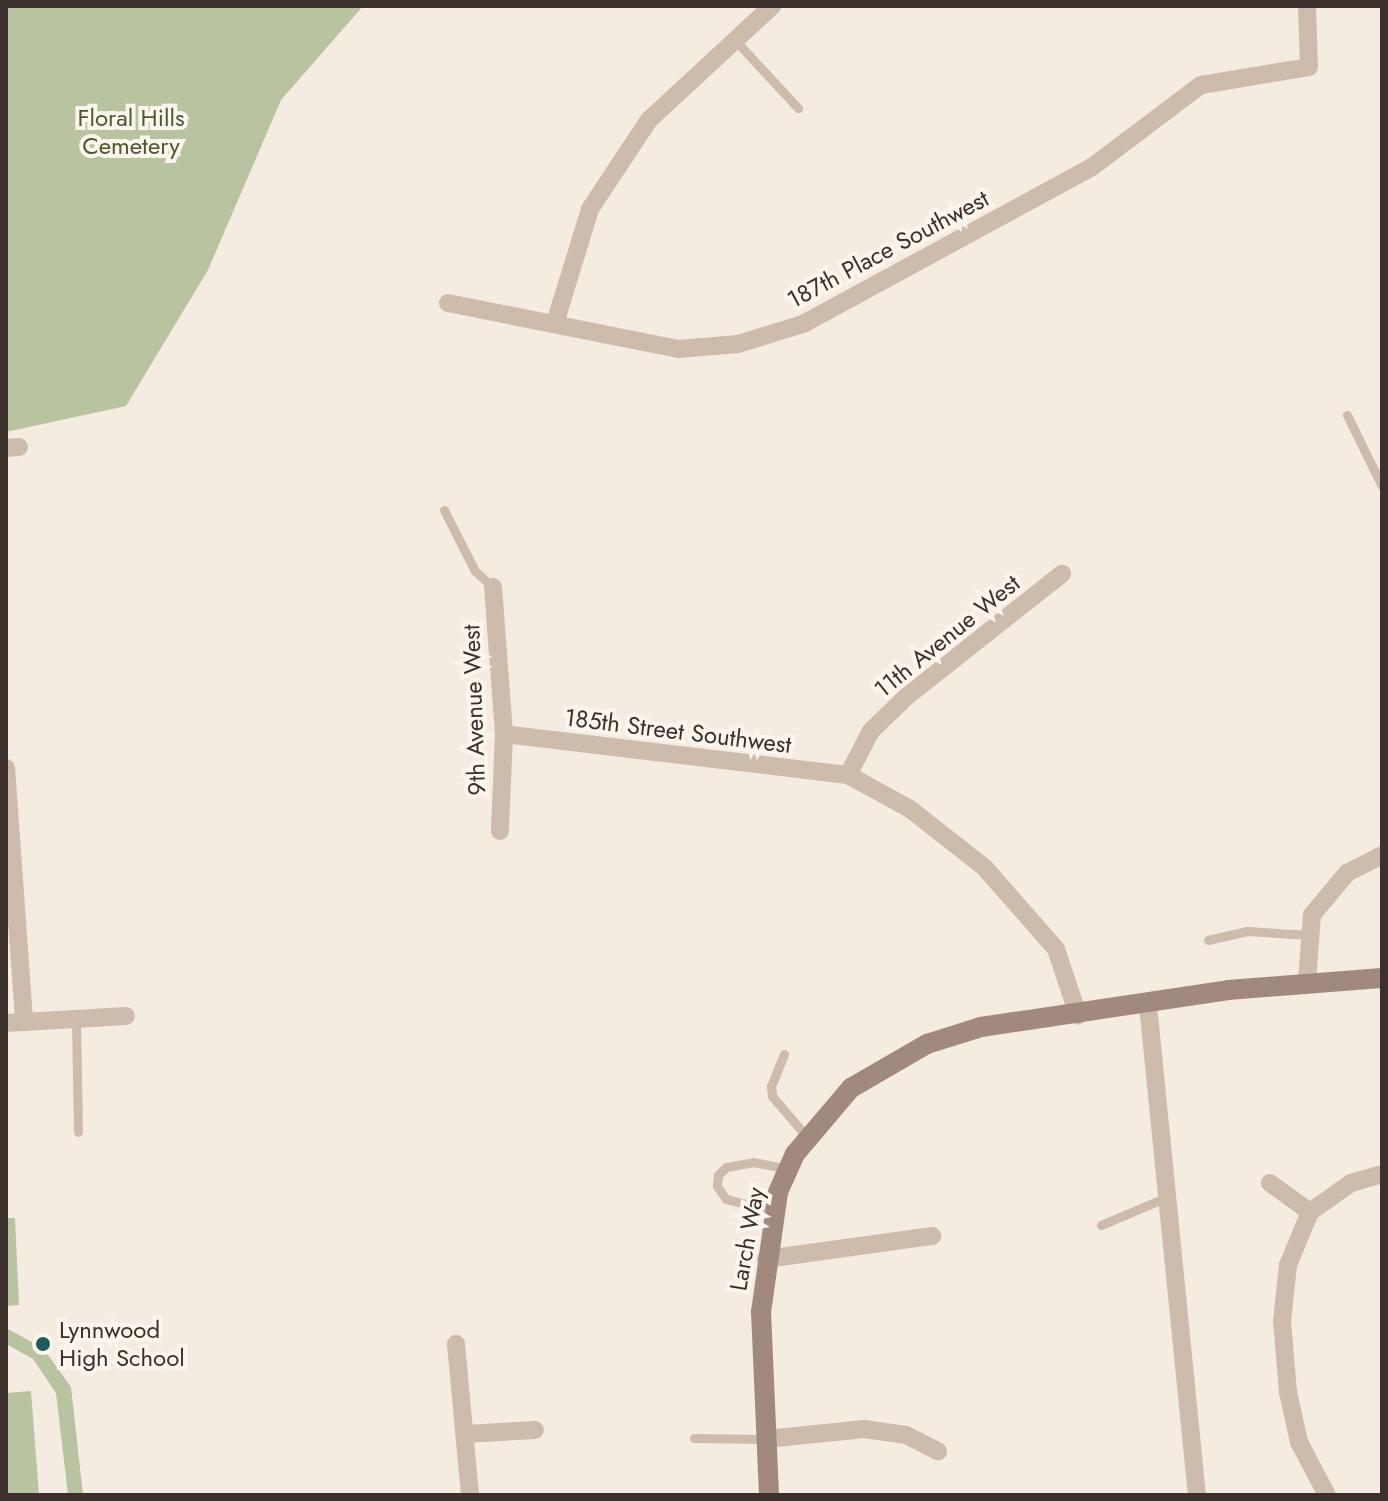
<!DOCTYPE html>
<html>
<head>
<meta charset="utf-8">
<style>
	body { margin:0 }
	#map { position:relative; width:1388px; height:1501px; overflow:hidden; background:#f4ebe1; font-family:Jost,sans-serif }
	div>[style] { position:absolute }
	.green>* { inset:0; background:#b8c4a0 }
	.lane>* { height:9px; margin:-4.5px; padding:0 4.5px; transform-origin:4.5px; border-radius:4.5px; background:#cdbbac }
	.street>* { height:18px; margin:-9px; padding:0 9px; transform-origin:9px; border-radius:9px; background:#cdbbac }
	.secondary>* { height:20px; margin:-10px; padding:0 10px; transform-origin:10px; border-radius:10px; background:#a18a7d }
	.dots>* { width:22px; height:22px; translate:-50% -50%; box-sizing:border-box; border:4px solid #fbf5ee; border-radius:50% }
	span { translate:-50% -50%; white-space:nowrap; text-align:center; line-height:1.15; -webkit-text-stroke:8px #fbf5ee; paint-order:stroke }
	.park-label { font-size:24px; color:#4a5a2e }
	.street-label { font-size:24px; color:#3b302b }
	.poi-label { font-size:24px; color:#3b302b }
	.left { translate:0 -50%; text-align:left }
	.frame { position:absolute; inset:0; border:8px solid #3b302b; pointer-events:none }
</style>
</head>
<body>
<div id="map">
	<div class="green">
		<i style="clip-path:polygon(6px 6px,363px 6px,281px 100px,208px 270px,126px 406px,6px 432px)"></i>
		<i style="clip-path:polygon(6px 1218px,15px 1218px,19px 1305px,6px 1306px)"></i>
		<i style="clip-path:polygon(6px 1328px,43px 1348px,71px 1387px,83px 1495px,68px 1495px,56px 1393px,33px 1359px,6px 1344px)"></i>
		<i style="clip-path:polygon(31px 1391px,39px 1495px,6px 1495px,6px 1393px)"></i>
	</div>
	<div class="lane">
		<i style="left:735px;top:40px;width:93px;rotate:47.2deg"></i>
		<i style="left:1347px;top:415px;width:79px;rotate:63.8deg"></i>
		<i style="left:444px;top:510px;width:68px;rotate:63.1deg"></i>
		<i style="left:475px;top:571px;width:24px;rotate:42deg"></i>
		<i style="left:1208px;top:940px;width:40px;rotate:-13deg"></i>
		<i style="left:1247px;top:931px;width:63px;rotate:3.6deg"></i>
		<i style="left:76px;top:1019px;width:113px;rotate:89deg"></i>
		<i style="left:784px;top:1054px;width:35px;rotate:112deg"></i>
		<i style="left:771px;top:1086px;width:10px;rotate:84deg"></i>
		<i style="left:772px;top:1096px;width:54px;rotate:49.5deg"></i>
		<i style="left:774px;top:1211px;width:49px;rotate:-166deg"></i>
		<i style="left:726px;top:1199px;width:16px;rotate:-125deg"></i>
		<i style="left:717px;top:1186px;width:11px;rotate:-85deg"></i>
		<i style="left:718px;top:1175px;width:11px;rotate:-45deg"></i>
		<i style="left:726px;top:1167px;width:27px;rotate:-10deg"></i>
		<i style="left:753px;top:1162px;width:36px;rotate:11deg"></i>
		<i style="left:1101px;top:1225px;width:72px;rotate:-23deg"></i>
		<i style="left:694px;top:1438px;width:72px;rotate:0.8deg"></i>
	</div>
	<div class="street">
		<i style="left:448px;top:303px;width:235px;rotate:11.3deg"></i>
		<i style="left:678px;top:349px;width:60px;rotate:-4.8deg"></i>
		<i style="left:738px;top:344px;width:68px;rotate:-17.1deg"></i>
		<i style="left:803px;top:324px;width:329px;rotate:-28.5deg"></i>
		<i style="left:1092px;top:167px;width:136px;rotate:-37deg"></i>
		<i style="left:1201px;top:85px;width:109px;rotate:-9.5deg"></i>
		<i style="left:1309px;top:67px;width:61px;rotate:-91.9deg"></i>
		<i style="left:555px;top:323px;width:119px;rotate:-72.9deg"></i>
		<i style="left:590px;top:209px;width:107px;rotate:-56.5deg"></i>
		<i style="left:649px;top:120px;width:168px;rotate:-42.8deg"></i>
		<i style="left:6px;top:448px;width:13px;rotate:-4deg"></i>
		<i style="left:493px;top:587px;width:147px;rotate:85.7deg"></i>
		<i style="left:504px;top:734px;width:97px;rotate:92.4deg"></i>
		<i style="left:504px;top:734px;width:346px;rotate:6.8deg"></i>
		<i style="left:848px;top:775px;width:71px;rotate:28.7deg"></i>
		<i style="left:910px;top:809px;width:94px;rotate:38.1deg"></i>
		<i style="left:984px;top:867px;width:109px;rotate:48.7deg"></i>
		<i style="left:1056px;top:949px;width:70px;rotate:71.6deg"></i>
		<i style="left:6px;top:768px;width:255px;rotate:85.9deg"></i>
		<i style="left:848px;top:775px;width:50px;rotate:-62.4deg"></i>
		<i style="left:871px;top:731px;width:49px;rotate:-44.2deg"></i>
		<i style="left:906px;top:697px;width:199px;rotate:-38.3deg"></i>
		<i style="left:1307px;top:981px;width:66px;rotate:-85.7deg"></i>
		<i style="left:1312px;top:915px;width:55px;rotate:-50.2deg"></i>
		<i style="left:1347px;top:873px;width:39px;rotate:-27deg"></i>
		<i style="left:1148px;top:1005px;width:492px;rotate:84.3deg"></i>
		<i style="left:6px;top:1023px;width:120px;rotate:-3.3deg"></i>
		<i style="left:1270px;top:1183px;width:49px;rotate:35.9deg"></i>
		<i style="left:1310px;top:1212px;width:50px;rotate:-35.3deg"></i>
		<i style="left:1351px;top:1183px;width:32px;rotate:-16deg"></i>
		<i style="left:1310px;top:1212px;width:57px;rotate:112.5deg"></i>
		<i style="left:1288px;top:1265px;width:56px;rotate:96.1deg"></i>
		<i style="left:1282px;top:1321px;width:71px;rotate:85.2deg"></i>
		<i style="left:1288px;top:1392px;width:51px;rotate:77.6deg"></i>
		<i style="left:1299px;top:1442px;width:60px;rotate:62.2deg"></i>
		<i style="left:766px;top:1259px;width:168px;rotate:-7.9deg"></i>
		<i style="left:456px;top:1344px;width:152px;rotate:84.7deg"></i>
		<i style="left:465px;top:1434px;width:70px;rotate:-3.3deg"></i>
		<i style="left:766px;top:1439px;width:99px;rotate:-5.8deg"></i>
		<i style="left:864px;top:1429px;width:42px;rotate:8.1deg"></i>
		<i style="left:906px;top:1435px;width:36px;rotate:27deg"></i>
	</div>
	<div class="secondary">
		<i style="left:769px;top:1495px;width:183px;rotate:-92.5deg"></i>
		<i style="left:761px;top:1312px;width:121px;rotate:-81.9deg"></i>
		<i style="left:778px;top:1192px;width:42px;rotate:-65.9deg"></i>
		<i style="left:795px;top:1154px;width:87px;rotate:-49.7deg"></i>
		<i style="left:851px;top:1088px;width:88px;rotate:-30.1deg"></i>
		<i style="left:927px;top:1044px;width:57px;rotate:-17.5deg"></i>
		<i style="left:981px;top:1027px;width:250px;rotate:-8.5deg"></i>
		<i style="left:1228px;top:990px;width:154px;rotate:-4.5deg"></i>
	</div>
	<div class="dots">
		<i style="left:43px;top:1344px;background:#1f5a5e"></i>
	</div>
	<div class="park-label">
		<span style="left:131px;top:132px">Floral Hills<br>Cemetery</span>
	</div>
	<div class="street-label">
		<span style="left:888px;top:249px;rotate:-28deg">187th Place Southwest</span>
		<span style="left:947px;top:636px;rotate:-39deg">11th Avenue West</span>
		<span style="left:474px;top:710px;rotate:-92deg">9th Avenue West</span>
		<span style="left:678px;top:731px;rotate:7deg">185th Street Southwest</span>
		<span style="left:747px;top:1239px;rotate:-80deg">Larch Way</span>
	</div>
	<div class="poi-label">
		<span class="left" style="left:59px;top:1344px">Lynnwood<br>High School</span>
	</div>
	<div class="frame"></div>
</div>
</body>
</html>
